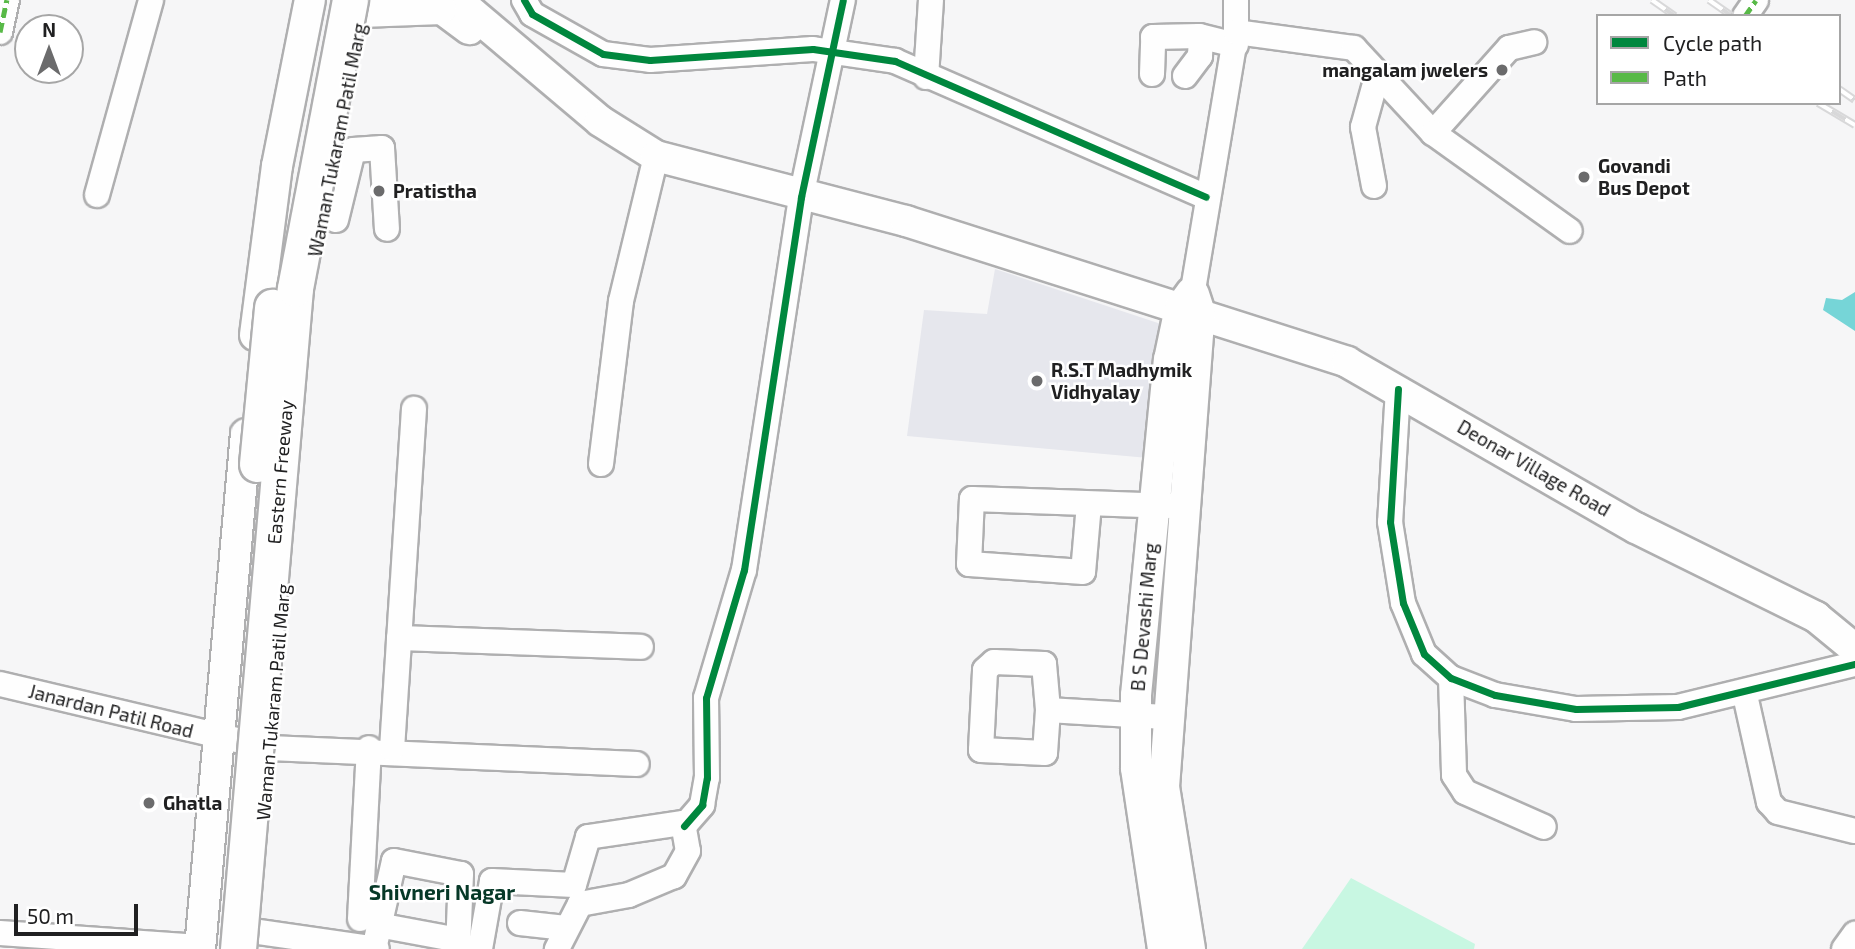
<!DOCTYPE html>
<html>
<head>
<meta charset="utf-8">
<style>
	body { margin:0 }
	#map { position:relative; width:1855px; height:949px; overflow:hidden; background:#f6f6f7; font-family:"Exo 2",sans-serif }
	div>[style] { position:absolute }
	.built>* { inset:0; background:#e6e7ed }
	.green>* { inset:0; background:#c8f7e2 }
	.water>* { inset:0; background:#76d5d7 }
	.roads { filter:drop-shadow(2px 0 #afafb0) drop-shadow(-2px 0 #afafb0) drop-shadow(0 2px #afafb0) drop-shadow(0 -2px #afafb0) }
	.minor>* { height:24px; margin:-12px; padding:0 12px; transform-origin:12px; border-radius:12px; background:#fefefe }
	.major>* { height:30px; margin:-15px; padding:0 15px; transform-origin:15px; border-radius:15px; background:#fefefe }
	.rail>* { height:8px; margin-top:-4px; transform-origin:0; background:repeating-linear-gradient(90deg,#fff 0 16px,#d8d8d9 0 32px); box-sizing:border-box; border-block:2px solid #d8d8d9 }
	.bridges { filter:drop-shadow(2px 0 #afafb0) drop-shadow(-2px 0 #afafb0) drop-shadow(0 2px #afafb0) drop-shadow(0 -2px #afafb0) }
	.highway-bridge>* { height:35px; margin:-17.5px; padding:0 17.5px; transform-origin:17.5px; border-radius:17.5px; background:#fefefe }
	.quiet>* { height:5px; margin-top:-2.5px; transform-origin:0; background:repeating-linear-gradient(90deg,#58b947 0 10px,transparent 0 15px) }
	.cycleway>* { height:7px; margin:-3.5px; padding:0 3.5px; transform-origin:3.5px; border-radius:3.5px; background:#00873e }
	.dots>* { width:19px; height:19px; translate:-50% -50%; box-sizing:border-box; border:4px solid #fff; border-radius:50% }
	span { translate:-50% -50%; white-space:nowrap; text-align:center; line-height:1.15; -webkit-text-stroke:5px #fff; paint-order:stroke }
	.poi-label { font-size:19px; color:#202021; font-weight:700 }
	.right { translate:-100% -50%; text-align:right }
	.left { translate:0 -50%; text-align:left }
	.street-label { font-size:19px; color:#202021 }
	.neighbourhood-label { font-size:21px; color:#063827; font-weight:700 }
	.legend { position:absolute; left:1596px; top:14px; width:245px; height:91px; box-sizing:border-box; background:#fff; border:2px solid #a6a6a6; margin:0; padding:9px 12px; list-style:none; font-size:21px; color:#202021 }
	.legend li { display:flex; align-items:center; gap:14px; height:35px }
	.legend b { width:35px; border:2px solid #a6a6a6 }
	.north { position:absolute; left:14px; top:14px; width:70px; height:70px; box-sizing:border-box; background:#fff; border:2px solid #a6a6a6; border-radius:50%; rotate:0deg; font-size:19px; font-weight:700; line-height:28px; text-align:center; color:#202021 }
	.north::after { content:''; display:block; margin:auto; width:24px; height:32px; background:#6b6b6c; clip-path:polygon(50% 0,100% 100%,50% 72%,0 100%) }
	.scale { position:absolute; left:14px; top:904px; width:124px; height:32px; box-sizing:border-box; border:4px solid #202021; border-top:0; padding-left:9px; font-size:21px; line-height:24px; white-space:nowrap; color:#202021; -webkit-text-stroke:5px #fff; paint-order:stroke }
</style>
</head>
<body>
<div id="map">
	<div class="built">
		<i style="clip-path:polygon(995px 269px,1167px 326px,1148px 458px,907px 436px,924px 310px,987px 314px)"></i>
	</div>
	<div class="green">
		<i style="clip-path:polygon(1351px 878px,1475px 944px,1474px 949px,1302px 949px)"></i>
	</div>
	<div class="water">
		<i style="clip-path:polygon(1855px 292px,1855px 331px,1823px 310px,1826px 298px,1842px 300px)"></i>
	</div>
	<div class="roads">
		<div class="minor">
			<i style="left:524px;top:0;width:16px;rotate:60deg"></i>
			<i style="left:532px;top:14px;width:81px;rotate:29.4deg"></i>
			<i style="left:603px;top:54px;width:47px;rotate:7.3deg"></i>
			<i style="left:650px;top:60px;width:163px;rotate:-3.9deg"></i>
			<i style="left:813px;top:49px;width:83px;rotate:8.3deg"></i>
			<i style="left:895px;top:61px;width:339px;rotate:23.6deg"></i>
			<i style="left:1236px;top:0;width:32px;rotate:90deg"></i>
			<i style="left:1745px;top:16px;width:19px;rotate:-55deg"></i>
			<i style="left:0;top:32px;width:33px;rotate:-78deg"></i>
			<i style="left:1152px;top:74px;width:37px;rotate:-88deg"></i>
			<i style="left:1153px;top:37px;width:46px;rotate:-1.2deg"></i>
			<i style="left:1199px;top:36px;width:38px;rotate:14deg"></i>
			<i style="left:1185px;top:76px;width:25px;rotate:-53deg"></i>
			<i style="left:1200px;top:56px;width:19px;rotate:-87deg"></i>
			<i style="left:926px;top:77px;width:77px;rotate:-86.3deg"></i>
			<i style="left:1433px;top:133px;width:114px;rotate:-48.2deg"></i>
			<i style="left:1509px;top:48px;width:26px;rotate:-13deg"></i>
			<i style="left:1374px;top:186px;width:60px;rotate:-100.6deg"></i>
			<i style="left:1363px;top:127px;width:56px;rotate:-74.5deg"></i>
			<i style="left:97px;top:195px;width:202px;rotate:-74.5deg"></i>
			<i style="left:336px;top:220px;width:72px;rotate:-76.3deg"></i>
			<i style="left:353px;top:150px;width:29px;rotate:-4deg"></i>
			<i style="left:382px;top:148px;width:81px;rotate:86.5deg"></i>
			<i style="left:1193px;top:290px;width:262px;rotate:-80.5deg"></i>
			<i style="left:1236px;top:32px;width:119px;rotate:7.7deg"></i>
			<i style="left:1354px;top:48px;width:116px;rotate:47.1deg"></i>
			<i style="left:1433px;top:133px;width:168px;rotate:35.6deg"></i>
			<i style="left:1398px;top:389px;width:133px;rotate:93.4deg"></i>
			<i style="left:1390px;top:522px;width:82px;rotate:80.9deg"></i>
			<i style="left:1403px;top:603px;width:55px;rotate:67.6deg"></i>
			<i style="left:1424px;top:654px;width:36px;rotate:42deg"></i>
			<i style="left:1451px;top:678px;width:47px;rotate:21.1deg"></i>
			<i style="left:1495px;top:695px;width:82px;rotate:9.8deg"></i>
			<i style="left:1576px;top:709px;width:102px;rotate:-1.1deg"></i>
			<i style="left:1678px;top:707px;width:182px;rotate:-13.7deg"></i>
			<i style="left:601px;top:464px;width:164px;rotate:-83deg"></i>
			<i style="left:621px;top:301px;width:149px;rotate:-76.4deg"></i>
			<i style="left:1089px;top:504px;width:68px;rotate:95deg"></i>
			<i style="left:1083px;top:572px;width:114px;rotate:-176deg"></i>
			<i style="left:969px;top:564px;width:65px;rotate:-87.4deg"></i>
			<i style="left:972px;top:499px;width:200px;rotate:2deg"></i>
			<i style="left:399px;top:638px;width:242px;rotate:2.1deg"></i>
			<i style="left:1451px;top:678px;width:97px;rotate:88.2deg"></i>
			<i style="left:1454px;top:775px;width:20px;rotate:57deg"></i>
			<i style="left:1465px;top:792px;width:86px;rotate:23.9deg"></i>
			<i style="left:0;top:684px;width:277px;rotate:13.3deg"></i>
			<i style="left:270px;top:748px;width:367px;rotate:2.5deg"></i>
			<i style="left:1745px;top:695px;width:110px;rotate:77.4deg"></i>
			<i style="left:1769px;top:802px;width:13px;rotate:48deg"></i>
			<i style="left:1778px;top:812px;width:79px;rotate:13.9deg"></i>
			<i style="left:1048px;top:710px;width:43px;rotate:94deg"></i>
			<i style="left:1045px;top:753px;width:64px;rotate:-177.3deg"></i>
			<i style="left:981px;top:750px;width:80px;rotate:-87.1deg"></i>
			<i style="left:985px;top:670px;width:12px;rotate:-42deg"></i>
			<i style="left:994px;top:662px;width:50px;rotate:2.3deg"></i>
			<i style="left:1044px;top:664px;width:46px;rotate:85deg"></i>
			<i style="left:1048px;top:710px;width:117px;rotate:3.4deg"></i>
			<i style="left:392px;top:749px;width:341px;rotate:-86.3deg"></i>
			<i style="left:684px;top:826px;width:28px;rotate:-49deg"></i>
			<i style="left:702px;top:805px;width:27px;rotate:-80deg"></i>
			<i style="left:707px;top:778px;width:80px;rotate:-90.7deg"></i>
			<i style="left:706px;top:698px;width:134px;rotate:-73.5deg"></i>
			<i style="left:744px;top:570px;width:377px;rotate:-81.3deg"></i>
			<i style="left:801px;top:197px;width:201px;rotate:-78deg"></i>
			<i style="left:360px;top:919px;width:171px;rotate:-87deg"></i>
			<i style="left:520px;top:923px;width:46px;rotate:6.2deg"></i>
			<i style="left:378px;top:925px;width:82px;rotate:10.5deg"></i>
			<i style="left:252px;top:931px;width:126px;rotate:8.2deg"></i>
			<i style="left:0;top:933px;width:200px;rotate:4deg"></i>
			<i style="left:374px;top:949px;width:90px;rotate:-77.2deg"></i>
			<i style="left:394px;top:861px;width:68px;rotate:11deg"></i>
			<i style="left:461px;top:874px;width:75px;rotate:92.3deg"></i>
			<i style="left:480px;top:949px;width:69px;rotate:-80deg"></i>
			<i style="left:492px;top:881px;width:82px;rotate:2.8deg"></i>
			<i style="left:574px;top:885px;width:50px;rotate:-73.7deg"></i>
			<i style="left:588px;top:837px;width:96px;rotate:-8.4deg"></i>
			<i style="left:683px;top:823px;width:28px;rotate:80deg"></i>
			<i style="left:688px;top:851px;width:29px;rotate:119deg"></i>
			<i style="left:674px;top:876px;width:49px;rotate:157.1deg"></i>
			<i style="left:629px;top:895px;width:50px;rotate:169.6deg"></i>
			<i style="left:580px;top:904px;width:51px;rotate:117.1deg"></i>
			<i style="left:1844px;top:949px;width:19px;rotate:-54deg"></i>
		</div>
		<div class="major">
			<i style="left:430px;top:0;width:49px;rotate:36.6deg"></i>
			<i style="left:457px;top:0;width:187px;rotate:40.2deg"></i>
			<i style="left:600px;top:121px;width:66px;rotate:32deg"></i>
			<i style="left:656px;top:156px;width:258px;rotate:14.6deg"></i>
			<i style="left:906px;top:221px;width:463px;rotate:17.7deg"></i>
			<i style="left:1347px;top:362px;width:333px;rotate:29.9deg"></i>
			<i style="left:1636px;top:528px;width:201px;rotate:26.3deg"></i>
			<i style="left:1816px;top:617px;width:50px;rotate:39.4deg"></i>
			<i style="left:362px;top:12px;width:79px;rotate:-2.2deg"></i>
			<i style="left:255px;top:335px;width:170px;rotate:-82.6deg"></i>
			<i style="left:277px;top:166px;width:169px;rotate:-78.8deg"></i>
			<i style="left:200px;top:949px;width:517px;rotate:-84.9deg"></i>
			<i style="left:1163px;top:949px;width:183px;rotate:-98.5deg"></i>
			<i style="left:1136px;top:768px;width:73px;rotate:-90deg"></i>
			<i style="left:1136px;top:695px;width:337px;rotate:-84.4deg"></i>
			<i style="left:1169px;top:360px;width:53px;rotate:-78.1deg"></i>
			<i style="left:1180px;top:308px;width:19px;rotate:-54deg"></i>
			<i style="left:1190px;top:949px;width:164px;rotate:-99.1deg"></i>
			<i style="left:1164px;top:787px;width:475px;rotate:-85.7deg"></i>
			<i style="left:1200px;top:313px;width:20px;rotate:-108deg"></i>
		</div>
	</div>
	<div class="rail">
		<i style="left:1652px;top:0;width:28px;rotate:35deg"></i>
		<i style="left:1709px;top:0;width:28px;rotate:35deg"></i>
		<i style="left:1839px;top:89px;width:19px;rotate:35deg"></i>
		<i style="left:1818px;top:103px;width:43px;rotate:30.7deg"></i>
	</div>
	<div class="bridges">
		<div class="highway-bridge">
			<i style="left:257px;top:464px;width:158px;rotate:-84.5deg"></i>
			<i style="left:238px;top:949px;width:663px;rotate:-85.07deg"></i>
			<i style="left:295px;top:288px;width:293px;rotate:-79.2deg"></i>
		</div>
	</div>
	<div class="quiet">
		<i style="left:1745px;top:16px;width:19px;rotate:-55deg"></i>
		<i style="left:0;top:32px;width:33px;rotate:-78deg"></i>
	</div>
	<div class="cycleway">
		<i style="left:524px;top:0;width:16px;rotate:60deg"></i>
		<i style="left:532px;top:14px;width:81px;rotate:29.4deg"></i>
		<i style="left:603px;top:54px;width:47px;rotate:7.3deg"></i>
		<i style="left:650px;top:60px;width:163px;rotate:-3.9deg"></i>
		<i style="left:813px;top:49px;width:83px;rotate:8.3deg"></i>
		<i style="left:895px;top:61px;width:339px;rotate:23.6deg"></i>
		<i style="left:1398px;top:389px;width:133px;rotate:93.4deg"></i>
		<i style="left:1390px;top:522px;width:82px;rotate:80.9deg"></i>
		<i style="left:1403px;top:603px;width:55px;rotate:67.6deg"></i>
		<i style="left:1424px;top:654px;width:36px;rotate:42deg"></i>
		<i style="left:1451px;top:678px;width:47px;rotate:21.1deg"></i>
		<i style="left:1495px;top:695px;width:82px;rotate:9.8deg"></i>
		<i style="left:1576px;top:709px;width:102px;rotate:-1.1deg"></i>
		<i style="left:1678px;top:707px;width:182px;rotate:-13.7deg"></i>
		<i style="left:684px;top:826px;width:28px;rotate:-49deg"></i>
		<i style="left:702px;top:805px;width:27px;rotate:-80deg"></i>
		<i style="left:707px;top:778px;width:80px;rotate:-90.7deg"></i>
		<i style="left:706px;top:698px;width:134px;rotate:-73.5deg"></i>
		<i style="left:744px;top:570px;width:377px;rotate:-81.3deg"></i>
		<i style="left:801px;top:197px;width:201px;rotate:-78deg"></i>
	</div>
	<div class="dots">
		<i style="left:1502px;top:70px;background:#6b6b6c"></i>
		<i style="left:1584px;top:177px;background:#6b6b6c"></i>
		<i style="left:379px;top:191px;background:#6b6b6c"></i>
		<i style="left:1037px;top:381px;background:#6b6b6c"></i>
		<i style="left:149px;top:803px;background:#6b6b6c"></i>
	</div>
	<div class="poi-label">
		<span class="right" style="left:1488px;top:70px">mangalam jwelers</span>
		<span class="left" style="left:1598px;top:177px">Govandi<br>Bus Depot</span>
		<span class="left" style="left:393px;top:191px">Pratistha</span>
		<span class="left" style="left:1051px;top:381px">R.S.T Madhymik<br>Vidhyalay</span>
		<span class="left" style="left:163px;top:803px">Ghatla</span>
	</div>
	<div class="street-label">
		<span style="left:337px;top:140px;rotate:-79deg">Waman Tukaram Patil Marg</span>
		<span style="left:1534px;top:468px;rotate:30deg">Deonar Village Road</span>
		<span style="left:280px;top:472px;rotate:-85deg">Eastern Freeway</span>
		<span style="left:1144px;top:617px;rotate:-85deg">B S Devashi Marg</span>
		<span style="left:273px;top:702px;rotate:-85deg">Waman Tukaram Patil Marg</span>
		<span style="left:111px;top:711px;rotate:14deg">Janardan Patil Road</span>
	</div>
	<div class="neighbourhood-label">
		<span style="left:442px;top:892px">Shivneri Nagar</span>
	</div>
	<ul class="legend">
	<li><b style="height:9px;background:#00873e"></b>Cycle path</li>
	<li><b style="height:9px;background:#58b947"></b>Path</li>
	</ul>
	<div class="north">N</div>
	<div class="scale">50 m</div>
</div>
</body>
</html>
